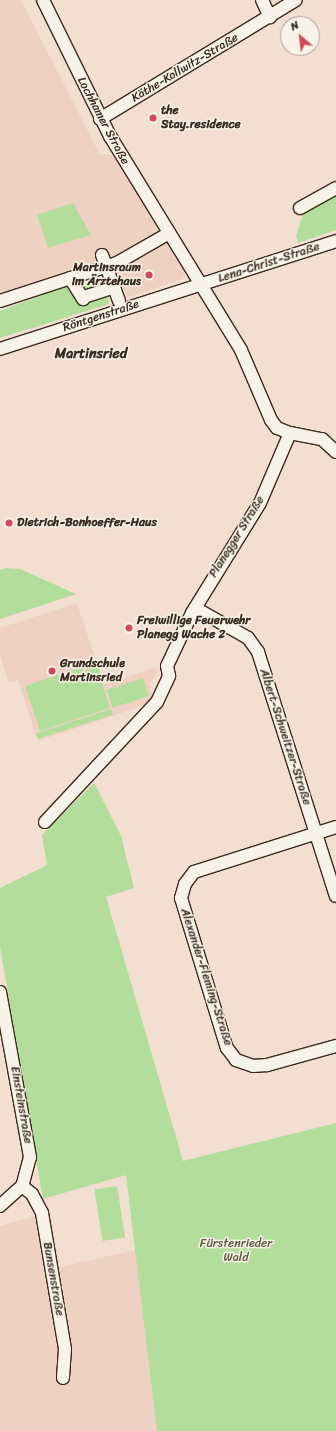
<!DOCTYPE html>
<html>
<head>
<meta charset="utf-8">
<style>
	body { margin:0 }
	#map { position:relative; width:336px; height:1431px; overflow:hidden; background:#f2dfd2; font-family:Sriracha,sans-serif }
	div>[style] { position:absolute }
	.built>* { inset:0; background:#efd1c3 }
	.green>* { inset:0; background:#b3dd9b; transform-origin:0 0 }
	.round { border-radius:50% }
	.roads { filter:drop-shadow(1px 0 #3b2a1e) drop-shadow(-1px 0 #3b2a1e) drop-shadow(0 1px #3b2a1e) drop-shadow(0 -1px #3b2a1e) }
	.minor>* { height:12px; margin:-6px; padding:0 6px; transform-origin:6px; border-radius:6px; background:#f7f3e8 }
	.dots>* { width:11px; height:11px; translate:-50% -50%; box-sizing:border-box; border:2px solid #f7f3e8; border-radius:50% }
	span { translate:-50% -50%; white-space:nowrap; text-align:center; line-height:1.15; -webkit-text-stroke:3px #f7f3e8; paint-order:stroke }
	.street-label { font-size:12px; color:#3b2a1e }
	.poi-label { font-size:12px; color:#3b2a1e; font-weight:700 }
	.left { translate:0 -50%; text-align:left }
	.right { translate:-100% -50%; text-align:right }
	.park-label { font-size:12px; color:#59573d }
	.quarter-label { font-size:14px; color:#3b2a1e; font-weight:700 }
	.north { position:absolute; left:280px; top:16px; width:40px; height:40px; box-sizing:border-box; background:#f7f3e8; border:1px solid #aca397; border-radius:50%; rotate:332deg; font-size:11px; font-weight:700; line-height:16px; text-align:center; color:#3b2a1e }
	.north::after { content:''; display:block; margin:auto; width:14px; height:18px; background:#d1495b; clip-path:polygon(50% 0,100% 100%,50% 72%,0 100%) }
</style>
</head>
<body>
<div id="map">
	<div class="built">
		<i style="clip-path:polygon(0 0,21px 0,100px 155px,116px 155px,185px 271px,183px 279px,126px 298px,116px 269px,106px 258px,0 293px)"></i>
		<i style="clip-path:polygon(77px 603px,104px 684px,155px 668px,158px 674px,149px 683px,155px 702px,38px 741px,18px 680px,9px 683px,0 656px,0 628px)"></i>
		<i style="clip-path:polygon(50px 1212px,60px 1267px,136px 1250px,157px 1431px,0 1431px,0 1226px)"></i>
	</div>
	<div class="green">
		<i style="clip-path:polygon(336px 193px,336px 230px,298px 243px,296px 236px,304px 211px)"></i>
		<i style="clip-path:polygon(73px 203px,91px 235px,48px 248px,37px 215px)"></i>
		<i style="clip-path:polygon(93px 278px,97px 289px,85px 295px,79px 288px)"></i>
		<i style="clip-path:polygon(71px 284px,83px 299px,108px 295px,109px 304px,0 338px,0 311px)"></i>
		<i style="clip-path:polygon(6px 568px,20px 569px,76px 594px,0 619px,0 570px)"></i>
		<i class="round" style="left:86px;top:665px;width:14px;height:14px"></i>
		<i style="clip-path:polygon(82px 667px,86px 677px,101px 680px,110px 708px,40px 731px,25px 686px)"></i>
		<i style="left:143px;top:678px;width:19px;height:38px;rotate:72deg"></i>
		<i style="left:111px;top:709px;width:6px;height:79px;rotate:72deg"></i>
		<i style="clip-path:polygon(94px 783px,121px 836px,134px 888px,106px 897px,183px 1161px,336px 1123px,336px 1431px,157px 1431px,126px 1175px,43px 1199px,0 947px,0 888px,47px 865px,42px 835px)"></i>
		<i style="left:117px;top:1186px;width:52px;height:23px;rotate:81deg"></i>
	</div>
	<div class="roads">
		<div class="minor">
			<i style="left:43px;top:0;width:152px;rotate:63.8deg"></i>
			<i style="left:110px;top:136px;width:251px;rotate:58.5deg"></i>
			<i style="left:241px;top:350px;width:76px;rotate:66.8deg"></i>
			<i style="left:271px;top:420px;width:10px;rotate:53deg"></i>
			<i style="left:277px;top:428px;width:14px;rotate:21deg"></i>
			<i style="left:290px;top:433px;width:33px;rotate:11deg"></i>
			<i style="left:322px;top:439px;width:19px;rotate:43deg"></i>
			<i style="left:262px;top:0;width:19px;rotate:65deg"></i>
			<i style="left:100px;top:119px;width:229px;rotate:-31.3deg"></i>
			<i style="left:300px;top:208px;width:41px;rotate:-29.1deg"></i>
			<i style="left:102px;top:255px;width:49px;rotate:69.7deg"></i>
			<i style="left:70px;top:278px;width:25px;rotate:58deg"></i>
			<i style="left:84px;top:297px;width:32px;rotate:-18deg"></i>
			<i style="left:0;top:301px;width:123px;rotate:-18deg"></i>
			<i style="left:117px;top:263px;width:54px;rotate:-29.9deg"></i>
			<i style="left:0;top:349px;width:353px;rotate:-17.8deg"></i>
			<i style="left:195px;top:608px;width:61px;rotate:29.5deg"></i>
			<i style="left:248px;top:638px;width:17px;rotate:54deg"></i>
			<i style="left:258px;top:652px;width:256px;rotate:72.3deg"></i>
			<i style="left:45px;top:822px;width:164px;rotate:-47deg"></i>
			<i style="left:157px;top:702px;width:29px;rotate:-65deg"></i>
			<i style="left:169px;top:676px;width:10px;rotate:-101deg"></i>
			<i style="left:167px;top:666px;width:59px;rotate:-64.7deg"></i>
			<i style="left:192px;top:613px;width:129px;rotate:-58.3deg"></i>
			<i style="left:260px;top:503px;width:76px;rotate:-66.8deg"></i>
			<i style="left:336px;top:827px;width:149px;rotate:162.4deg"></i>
			<i style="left:194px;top:872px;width:15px;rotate:127deg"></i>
			<i style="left:185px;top:884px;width:15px;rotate:106deg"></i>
			<i style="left:181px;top:898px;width:157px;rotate:73deg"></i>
			<i style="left:227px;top:1048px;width:15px;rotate:53deg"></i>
			<i style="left:236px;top:1060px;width:18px;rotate:19deg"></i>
			<i style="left:253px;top:1066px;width:14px;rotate:-4deg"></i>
			<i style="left:267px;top:1065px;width:72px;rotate:-15.4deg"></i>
			<i style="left:0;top:992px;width:168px;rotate:79.7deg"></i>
			<i style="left:30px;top:1157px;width:30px;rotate:105deg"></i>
			<i style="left:22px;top:1186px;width:30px;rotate:138deg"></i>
			<i style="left:22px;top:1186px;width:13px;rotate:39deg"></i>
			<i style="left:32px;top:1194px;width:21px;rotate:62deg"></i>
			<i style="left:42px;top:1213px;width:138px;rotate:80.4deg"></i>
			<i style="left:65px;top:1349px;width:29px;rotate:94deg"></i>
		</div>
	</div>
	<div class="dots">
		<i style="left:153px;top:118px;background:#d1495b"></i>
		<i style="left:149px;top:275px;background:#d1495b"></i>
		<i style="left:9px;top:523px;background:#d1495b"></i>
		<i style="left:129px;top:628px;background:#d1495b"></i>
		<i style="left:52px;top:671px;background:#d1495b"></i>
	</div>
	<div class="street-label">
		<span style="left:185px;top:68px;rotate:-31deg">Käthe-Kollwitz-Straße</span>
		<span style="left:103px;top:121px;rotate:62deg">Lochhamer Straße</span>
		<span style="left:269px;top:263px;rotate:-18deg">Lena-Christ-Straße</span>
		<span style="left:101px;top:316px;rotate:-18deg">Röntgenstraße</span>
		<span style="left:237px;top:537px;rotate:-58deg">Planegger Straße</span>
		<span style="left:285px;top:737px;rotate:72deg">Albert-Schweitzer-Straße</span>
		<span style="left:206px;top:977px;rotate:72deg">Alexander-Fleming-Straße</span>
		<span style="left:21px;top:1105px;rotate:80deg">Einsteinstraße</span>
		<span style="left:53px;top:1279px;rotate:80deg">Bunsenstraße</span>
	</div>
	<div class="poi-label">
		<span class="left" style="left:161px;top:118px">the<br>Stay.residence</span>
		<span class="right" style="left:141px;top:275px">Martinsraum<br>im Ärztehaus</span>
		<span class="left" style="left:17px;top:523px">Dietrich-Bonhoeffer-Haus</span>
		<span class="left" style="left:137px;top:628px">Freiwillige Feuerwehr<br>Planegg Wache 2</span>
		<span class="left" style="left:60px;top:671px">Grundschule<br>Martinsried</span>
	</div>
	<div class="park-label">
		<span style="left:236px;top:1251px">Fürstenrieder<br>Wald</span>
	</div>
	<div class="quarter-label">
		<span style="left:91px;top:354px">Martinsried</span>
	</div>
	<div class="north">N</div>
</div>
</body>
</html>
